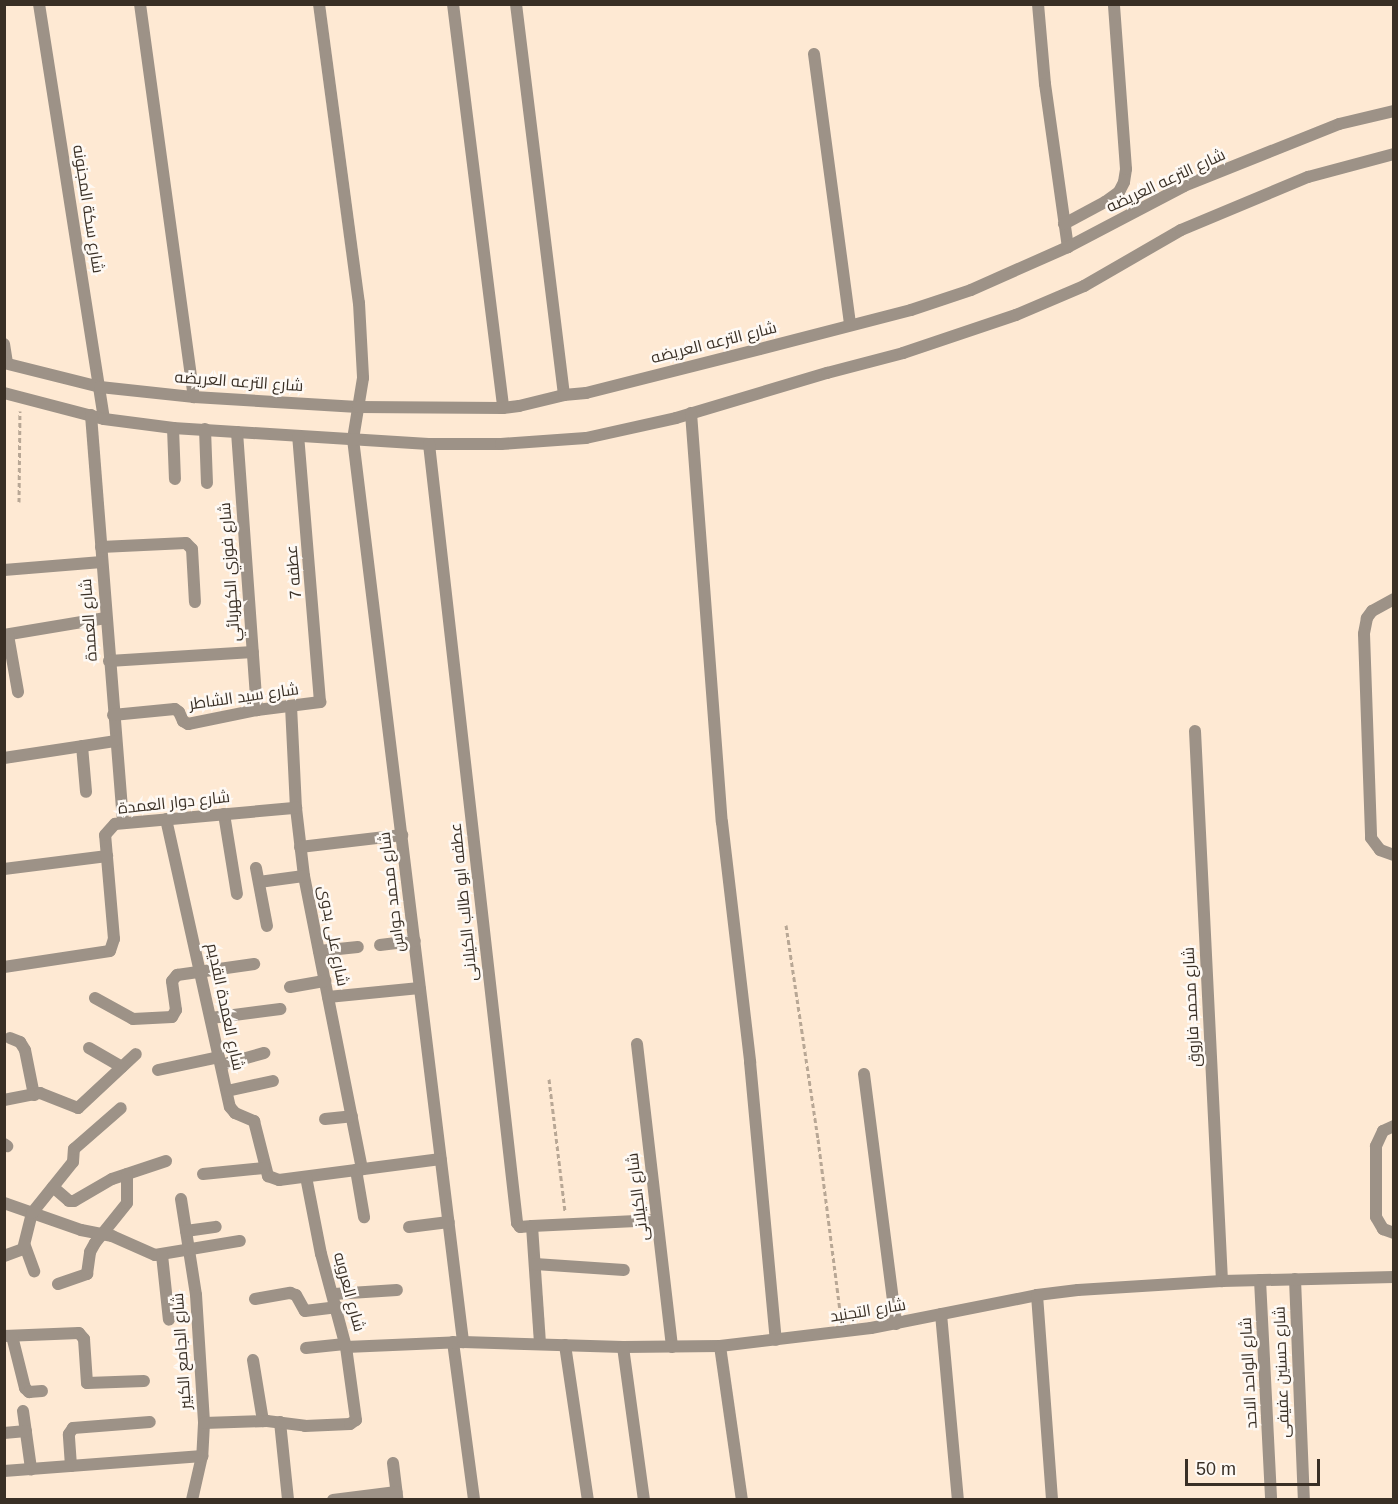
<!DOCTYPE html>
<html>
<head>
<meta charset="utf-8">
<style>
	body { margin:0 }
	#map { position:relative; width:1398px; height:1504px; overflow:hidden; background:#fee9d3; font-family:Arial,Cairo,sans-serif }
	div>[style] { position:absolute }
	.path>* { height:3px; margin-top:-1.5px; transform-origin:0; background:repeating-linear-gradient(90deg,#b8a795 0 4.5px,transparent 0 7.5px) }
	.minor>* { height:12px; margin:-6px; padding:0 6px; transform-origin:6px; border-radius:6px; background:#9d9287 }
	span { translate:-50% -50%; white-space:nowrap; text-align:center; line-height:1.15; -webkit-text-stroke:5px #fef9f4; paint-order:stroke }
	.street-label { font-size:16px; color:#392f25 }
	.frame { position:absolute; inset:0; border:6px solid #392f25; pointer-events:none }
	.scale { position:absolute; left:1185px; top:1459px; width:135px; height:27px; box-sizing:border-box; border:3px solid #392f25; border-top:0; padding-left:8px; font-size:18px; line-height:21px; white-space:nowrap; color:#392f25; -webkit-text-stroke:4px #fef9f4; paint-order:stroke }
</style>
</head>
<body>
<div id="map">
	<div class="path">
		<i style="left:19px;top:502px;width:91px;rotate:-89.4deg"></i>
		<i style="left:786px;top:925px;width:216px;rotate:81.5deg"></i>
		<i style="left:818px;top:1139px;width:181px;rotate:82.7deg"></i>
		<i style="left:549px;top:1079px;width:133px;rotate:83.1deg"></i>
	</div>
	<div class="minor">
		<i style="left:39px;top:4px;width:420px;rotate:81.1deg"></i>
		<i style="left:140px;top:4px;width:397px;rotate:82.2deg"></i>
		<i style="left:319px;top:4px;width:302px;rotate:82.4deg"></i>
		<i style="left:359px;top:303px;width:75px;rotate:86.9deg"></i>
		<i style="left:363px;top:378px;width:62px;rotate:99.3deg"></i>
		<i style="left:353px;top:439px;width:910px;rotate:83.05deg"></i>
		<i style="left:453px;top:4px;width:407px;rotate:82.9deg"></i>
		<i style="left:516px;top:4px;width:394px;rotate:83deg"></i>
		<i style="left:1038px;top:4px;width:80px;rotate:85deg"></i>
		<i style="left:1045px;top:84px;width:165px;rotate:82deg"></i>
		<i style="left:814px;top:54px;width:272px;rotate:82.4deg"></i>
		<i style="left:1064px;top:224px;width:47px;rotate:-28.2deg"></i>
		<i style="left:1105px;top:202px;width:17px;rotate:-36deg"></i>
		<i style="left:1119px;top:192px;width:11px;rotate:-63deg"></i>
		<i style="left:1124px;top:182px;width:13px;rotate:-81deg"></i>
		<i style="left:1126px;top:169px;width:165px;rotate:-94.2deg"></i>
		<i style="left:4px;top:344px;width:19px;rotate:81deg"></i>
		<i style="left:4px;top:363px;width:99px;rotate:14deg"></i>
		<i style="left:100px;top:387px;width:95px;rotate:6.1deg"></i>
		<i style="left:194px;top:397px;width:164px;rotate:3.5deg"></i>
		<i style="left:358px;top:407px;width:145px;rotate:0.4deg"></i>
		<i style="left:503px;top:408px;width:16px;rotate:-7deg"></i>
		<i style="left:519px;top:406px;width:46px;rotate:-13.7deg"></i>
		<i style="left:564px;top:395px;width:22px;rotate:-5deg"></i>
		<i style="left:586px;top:393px;width:179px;rotate:-14.2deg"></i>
		<i style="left:760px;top:349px;width:156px;rotate:-14.5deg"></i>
		<i style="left:911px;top:310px;width:63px;rotate:-18.4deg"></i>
		<i style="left:971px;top:290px;width:106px;rotate:-23.9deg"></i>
		<i style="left:1068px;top:247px;width:131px;rotate:-27.7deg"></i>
		<i style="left:1184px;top:186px;width:167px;rotate:-21.8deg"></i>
		<i style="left:1339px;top:124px;width:57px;rotate:-13.3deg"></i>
		<i style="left:4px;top:393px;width:103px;rotate:14.6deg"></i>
		<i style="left:104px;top:419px;width:70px;rotate:7.4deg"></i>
		<i style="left:173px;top:428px;width:256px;rotate:3.6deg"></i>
		<i style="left:429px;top:444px;width:72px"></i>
		<i style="left:501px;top:444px;width:85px;rotate:-4deg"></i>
		<i style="left:586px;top:438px;width:92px;rotate:-12.5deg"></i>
		<i style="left:676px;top:418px;width:158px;rotate:-16.6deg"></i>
		<i style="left:827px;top:373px;width:79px;rotate:-14.7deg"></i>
		<i style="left:903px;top:353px;width:119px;rotate:-18.6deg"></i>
		<i style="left:1016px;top:315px;width:74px;rotate:-23.1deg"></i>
		<i style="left:1084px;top:286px;width:112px;rotate:-30deg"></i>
		<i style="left:1181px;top:230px;width:138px;rotate:-22.7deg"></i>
		<i style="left:1308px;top:177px;width:89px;rotate:-15deg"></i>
		<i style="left:691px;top:413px;width:410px;rotate:85.7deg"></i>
		<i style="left:722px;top:822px;width:242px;rotate:83.3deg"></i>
		<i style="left:750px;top:1062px;width:279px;rotate:84.7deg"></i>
		<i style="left:91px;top:415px;width:409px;rotate:85.5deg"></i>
		<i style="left:173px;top:428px;width:51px;rotate:87.8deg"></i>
		<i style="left:205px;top:429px;width:54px;rotate:87.9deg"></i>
		<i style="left:237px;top:432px;width:279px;rotate:85.9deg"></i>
		<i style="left:429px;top:444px;width:784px;rotate:83.55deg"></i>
		<i style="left:517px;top:1223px;width:5px;rotate:53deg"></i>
		<i style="left:520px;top:1227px;width:12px;rotate:-5deg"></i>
		<i style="left:532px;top:1226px;width:117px;rotate:86.1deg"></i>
		<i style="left:101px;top:547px;width:85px;rotate:-2.7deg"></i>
		<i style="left:186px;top:543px;width:8px;rotate:45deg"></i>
		<i style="left:192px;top:549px;width:53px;rotate:86.8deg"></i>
		<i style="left:4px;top:570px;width:98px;rotate:-4.7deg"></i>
		<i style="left:1394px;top:599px;width:25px;rotate:151deg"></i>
		<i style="left:1372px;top:611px;width:9px;rotate:126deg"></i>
		<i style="left:1367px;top:618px;width:16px;rotate:101deg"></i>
		<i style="left:1364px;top:634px;width:204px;rotate:88deg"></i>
		<i style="left:1371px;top:838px;width:15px;rotate:53deg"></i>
		<i style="left:1380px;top:850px;width:15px;rotate:20deg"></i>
		<i style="left:4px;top:635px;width:103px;rotate:-9.5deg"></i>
		<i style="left:8px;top:635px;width:58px;rotate:80deg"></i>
		<i style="left:109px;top:661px;width:144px;rotate:-3.6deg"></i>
		<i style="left:291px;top:706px;width:102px;rotate:87.2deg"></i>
		<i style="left:296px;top:808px;width:68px;rotate:83.3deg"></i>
		<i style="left:304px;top:876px;width:299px;rotate:78.8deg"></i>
		<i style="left:113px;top:715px;width:62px;rotate:-5.5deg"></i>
		<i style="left:175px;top:709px;width:5px;rotate:37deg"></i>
		<i style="left:179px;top:712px;width:10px;rotate:66deg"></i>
		<i style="left:183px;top:721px;width:6px;rotate:31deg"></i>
		<i style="left:188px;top:724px;width:70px;rotate:-11.5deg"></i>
		<i style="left:257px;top:710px;width:64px;rotate:-7.2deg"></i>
		<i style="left:320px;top:702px;width:267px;rotate:-94.7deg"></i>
		<i style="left:1195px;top:731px;width:551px;rotate:87.19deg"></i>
		<i style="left:82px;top:746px;width:46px;rotate:85deg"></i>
		<i style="left:4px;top:758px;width:112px;rotate:-8.7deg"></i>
		<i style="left:224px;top:814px;width:81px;rotate:80.8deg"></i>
		<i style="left:166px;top:819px;width:295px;rotate:77.5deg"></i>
		<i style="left:230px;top:1107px;width:8px;rotate:50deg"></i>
		<i style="left:235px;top:1113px;width:21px;rotate:23deg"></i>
		<i style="left:254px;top:1121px;width:57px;rotate:75.7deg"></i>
		<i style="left:268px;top:1176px;width:12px;rotate:20deg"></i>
		<i style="left:279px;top:1180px;width:163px;rotate:-7.4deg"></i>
		<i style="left:300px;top:847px;width:103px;rotate:-6.7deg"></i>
		<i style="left:256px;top:868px;width:59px;rotate:79.3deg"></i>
		<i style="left:4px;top:869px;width:104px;rotate:-7.2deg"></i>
		<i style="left:259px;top:882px;width:45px;rotate:-7.6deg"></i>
		<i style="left:380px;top:945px;width:35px;rotate:-7deg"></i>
		<i style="left:319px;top:951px;width:39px;rotate:-6deg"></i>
		<i style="left:4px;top:967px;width:107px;rotate:-8.6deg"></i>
		<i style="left:110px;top:951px;width:13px;rotate:-72deg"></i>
		<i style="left:114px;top:939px;width:104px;rotate:-94.9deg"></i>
		<i style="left:105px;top:835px;width:15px;rotate:-48deg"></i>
		<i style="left:115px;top:824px;width:182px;rotate:-5.1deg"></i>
		<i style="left:290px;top:987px;width:36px;rotate:-10deg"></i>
		<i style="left:328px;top:997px;width:92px;rotate:-5.6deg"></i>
		<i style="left:95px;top:998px;width:43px;rotate:28.9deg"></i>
		<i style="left:133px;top:1019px;width:39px;rotate:-3deg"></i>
		<i style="left:172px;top:1017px;width:8px;rotate:-60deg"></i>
		<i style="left:176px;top:1010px;width:29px;rotate:-98deg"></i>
		<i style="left:172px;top:981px;width:8px;rotate:-50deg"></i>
		<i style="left:177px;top:975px;width:78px;rotate:-8.1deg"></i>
		<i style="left:211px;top:1018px;width:70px;rotate:-7.4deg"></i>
		<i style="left:10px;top:1038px;width:11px;rotate:22deg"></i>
		<i style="left:20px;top:1042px;width:9px;rotate:58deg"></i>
		<i style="left:25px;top:1050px;width:46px;rotate:78.7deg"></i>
		<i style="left:637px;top:1044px;width:305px;rotate:83.4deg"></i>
		<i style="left:89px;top:1048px;width:38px;rotate:30deg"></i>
		<i style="left:221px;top:1065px;width:45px;rotate:-15.6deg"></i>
		<i style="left:158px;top:1070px;width:62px;rotate:-12deg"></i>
		<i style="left:864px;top:1074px;width:252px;rotate:82.7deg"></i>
		<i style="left:227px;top:1091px;width:47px;rotate:-12.3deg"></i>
		<i style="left:4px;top:1100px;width:37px;rotate:-11deg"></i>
		<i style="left:40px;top:1093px;width:41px;rotate:21.5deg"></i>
		<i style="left:78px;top:1108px;width:79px;rotate:-43deg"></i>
		<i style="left:325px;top:1119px;width:27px;rotate:-6deg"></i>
		<i style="left:1394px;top:1126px;width:12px;rotate:156deg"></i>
		<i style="left:1383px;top:1131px;width:17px;rotate:115deg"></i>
		<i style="left:1376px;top:1146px;width:71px;rotate:90deg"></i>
		<i style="left:1376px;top:1217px;width:14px;rotate:60deg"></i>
		<i style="left:1383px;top:1229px;width:12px;rotate:20deg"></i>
		<i style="left:4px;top:1144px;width:4px;rotate:34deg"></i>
		<i style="left:356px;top:1170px;width:48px;rotate:80.3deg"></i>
		<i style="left:203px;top:1174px;width:61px;rotate:-5.6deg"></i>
		<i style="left:53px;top:1187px;width:21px;rotate:41deg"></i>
		<i style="left:69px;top:1201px;width:5px"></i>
		<i style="left:74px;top:1201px;width:44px;rotate:-30.1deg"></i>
		<i style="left:112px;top:1179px;width:57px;rotate:-18.4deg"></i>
		<i style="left:181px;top:1199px;width:97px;rotate:81.1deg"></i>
		<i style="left:196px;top:1295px;width:128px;rotate:86.4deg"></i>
		<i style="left:204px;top:1423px;width:33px;rotate:93deg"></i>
		<i style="left:202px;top:1456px;width:45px;rotate:102.8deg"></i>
		<i style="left:4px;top:1203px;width:82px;rotate:19.3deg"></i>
		<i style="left:81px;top:1230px;width:32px;rotate:11deg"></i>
		<i style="left:112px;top:1236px;width:47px;rotate:23.8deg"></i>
		<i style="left:155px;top:1255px;width:86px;rotate:-9.4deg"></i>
		<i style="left:532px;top:1226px;width:125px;rotate:-2.7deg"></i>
		<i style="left:409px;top:1227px;width:40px;rotate:-7.1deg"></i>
		<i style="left:186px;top:1231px;width:30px;rotate:-8deg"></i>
		<i style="left:25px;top:1246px;width:27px;rotate:70deg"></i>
		<i style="left:162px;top:1255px;width:65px;rotate:83.9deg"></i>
		<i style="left:4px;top:1256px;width:20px;rotate:-20deg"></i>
		<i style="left:23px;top:1249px;width:37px;rotate:-76deg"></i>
		<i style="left:32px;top:1213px;width:65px;rotate:-51.2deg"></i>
		<i style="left:73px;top:1162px;width:13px;rotate:-86deg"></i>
		<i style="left:74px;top:1149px;width:62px;rotate:-41.1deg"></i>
		<i style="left:535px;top:1264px;width:89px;rotate:3.9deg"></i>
		<i style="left:1295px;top:1279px;width:221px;rotate:87.7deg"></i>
		<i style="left:1260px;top:1280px;width:220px;rotate:87.1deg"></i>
		<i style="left:58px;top:1284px;width:31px;rotate:-19deg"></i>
		<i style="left:87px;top:1274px;width:22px;rotate:-82deg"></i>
		<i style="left:90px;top:1252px;width:10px;rotate:-61deg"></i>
		<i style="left:95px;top:1243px;width:51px;rotate:-51.3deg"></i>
		<i style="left:127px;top:1203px;width:29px;rotate:-90deg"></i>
		<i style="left:334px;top:1294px;width:63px;rotate:-3.6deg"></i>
		<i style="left:1037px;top:1295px;width:206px;rotate:85.8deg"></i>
		<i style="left:255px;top:1299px;width:36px;rotate:-10deg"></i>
		<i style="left:290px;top:1293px;width:6px;rotate:18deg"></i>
		<i style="left:296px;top:1295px;width:18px;rotate:61deg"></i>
		<i style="left:305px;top:1311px;width:33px;rotate:-7deg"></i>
		<i style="left:941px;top:1314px;width:187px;rotate:84.8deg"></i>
		<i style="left:4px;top:1336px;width:75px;rotate:-2.3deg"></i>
		<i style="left:79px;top:1333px;width:8px;rotate:50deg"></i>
		<i style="left:84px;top:1339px;width:44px;rotate:86.1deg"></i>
		<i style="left:87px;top:1383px;width:57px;rotate:-2deg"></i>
		<i style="left:12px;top:1336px;width:54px;rotate:76deg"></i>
		<i style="left:25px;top:1388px;width:6px;rotate:45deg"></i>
		<i style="left:29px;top:1392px;width:13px;rotate:-4deg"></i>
		<i style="left:453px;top:1342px;width:159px;rotate:82.4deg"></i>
		<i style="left:565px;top:1345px;width:157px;rotate:81.6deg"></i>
		<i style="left:720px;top:1346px;width:156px;rotate:81.9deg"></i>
		<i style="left:346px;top:1347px;width:117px;rotate:-2.4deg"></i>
		<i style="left:463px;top:1342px;width:160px;rotate:1.8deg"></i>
		<i style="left:623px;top:1347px;width:97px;rotate:-0.6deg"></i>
		<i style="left:720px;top:1346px;width:152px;rotate:-6.8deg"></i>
		<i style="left:871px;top:1328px;width:169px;rotate:-11.2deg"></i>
		<i style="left:1037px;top:1295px;width:41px;rotate:-7deg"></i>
		<i style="left:1078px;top:1290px;width:144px;rotate:-3.6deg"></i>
		<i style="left:1222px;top:1281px;width:172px;rotate:-1.3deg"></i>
		<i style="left:623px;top:1347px;width:154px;rotate:82.2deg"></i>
		<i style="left:306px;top:1348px;width:39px;rotate:-6deg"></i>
		<i style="left:253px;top:1360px;width:62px;rotate:80.7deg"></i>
		<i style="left:23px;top:1411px;width:59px;rotate:82.1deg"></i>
		<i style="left:280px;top:1422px;width:78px;rotate:84.1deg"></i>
		<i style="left:204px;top:1423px;width:63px;rotate:-1.8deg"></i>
		<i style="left:267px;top:1421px;width:38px;rotate:7deg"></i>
		<i style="left:305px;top:1426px;width:45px;rotate:-2.5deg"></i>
		<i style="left:350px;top:1424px;width:7px;rotate:-34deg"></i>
		<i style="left:356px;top:1420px;width:74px;rotate:-97.8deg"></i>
		<i style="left:346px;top:1347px;width:96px;rotate:-105deg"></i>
		<i style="left:321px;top:1254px;width:78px;rotate:-101deg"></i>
		<i style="left:4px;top:1433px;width:22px;rotate:-5deg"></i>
		<i style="left:393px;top:1463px;width:35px;rotate:83deg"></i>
		<i style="left:71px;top:1466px;width:32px;rotate:-94deg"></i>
		<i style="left:69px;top:1434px;width:7px;rotate:-56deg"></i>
		<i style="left:73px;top:1428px;width:77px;rotate:-4.5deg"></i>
		<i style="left:4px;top:1471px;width:199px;rotate:-4.3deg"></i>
		<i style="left:333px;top:1500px;width:64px;rotate:-7.2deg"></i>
	</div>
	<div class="street-label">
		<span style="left:1166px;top:181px;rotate:-25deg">شارع الترعه العريضه</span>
		<span style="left:88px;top:209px;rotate:81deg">شارع سكة المجنونه</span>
		<span style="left:714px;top:343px;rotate:-14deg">شارع الترعه العريضه</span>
		<span style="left:239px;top:382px;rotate:4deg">شارع الترعه العريضه</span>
		<span style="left:230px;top:572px;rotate:-94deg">شارع فوزي الكهربائي</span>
		<span style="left:294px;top:572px;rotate:-95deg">عطفه 7</span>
		<span style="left:89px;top:620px;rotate:-94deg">شارع العمدة</span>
		<span style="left:244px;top:697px;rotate:-8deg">شارع سيد الشاطر</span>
		<span style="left:174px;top:803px;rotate:-6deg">شارع دوار العمدة</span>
		<span style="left:392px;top:892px;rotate:-97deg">شارع محمد حواس</span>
		<span style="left:464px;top:902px;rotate:-96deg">عطفه ابو طالب الكيلانى</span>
		<span style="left:333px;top:936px;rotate:79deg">شارع على بدوى</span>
		<span style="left:225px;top:1007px;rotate:78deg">شارع العمدة القديم</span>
		<span style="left:1192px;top:1007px;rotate:-93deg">شارع محمد فاروق</span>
		<span style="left:638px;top:1197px;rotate:-97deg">شارع الكيلانى</span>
		<span style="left:349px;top:1292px;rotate:75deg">شارع العروبه</span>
		<span style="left:868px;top:1311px;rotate:-9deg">شارع التجنيد</span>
		<span style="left:182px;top:1351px;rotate:-94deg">شارع الجامع الكبير</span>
		<span style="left:1282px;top:1372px;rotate:-92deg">شارع حسنين عفيفى</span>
		<span style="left:1249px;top:1373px;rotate:-93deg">شارع الواحد الاحد</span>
	</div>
	<div class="frame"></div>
	<div class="scale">50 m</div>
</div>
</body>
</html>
